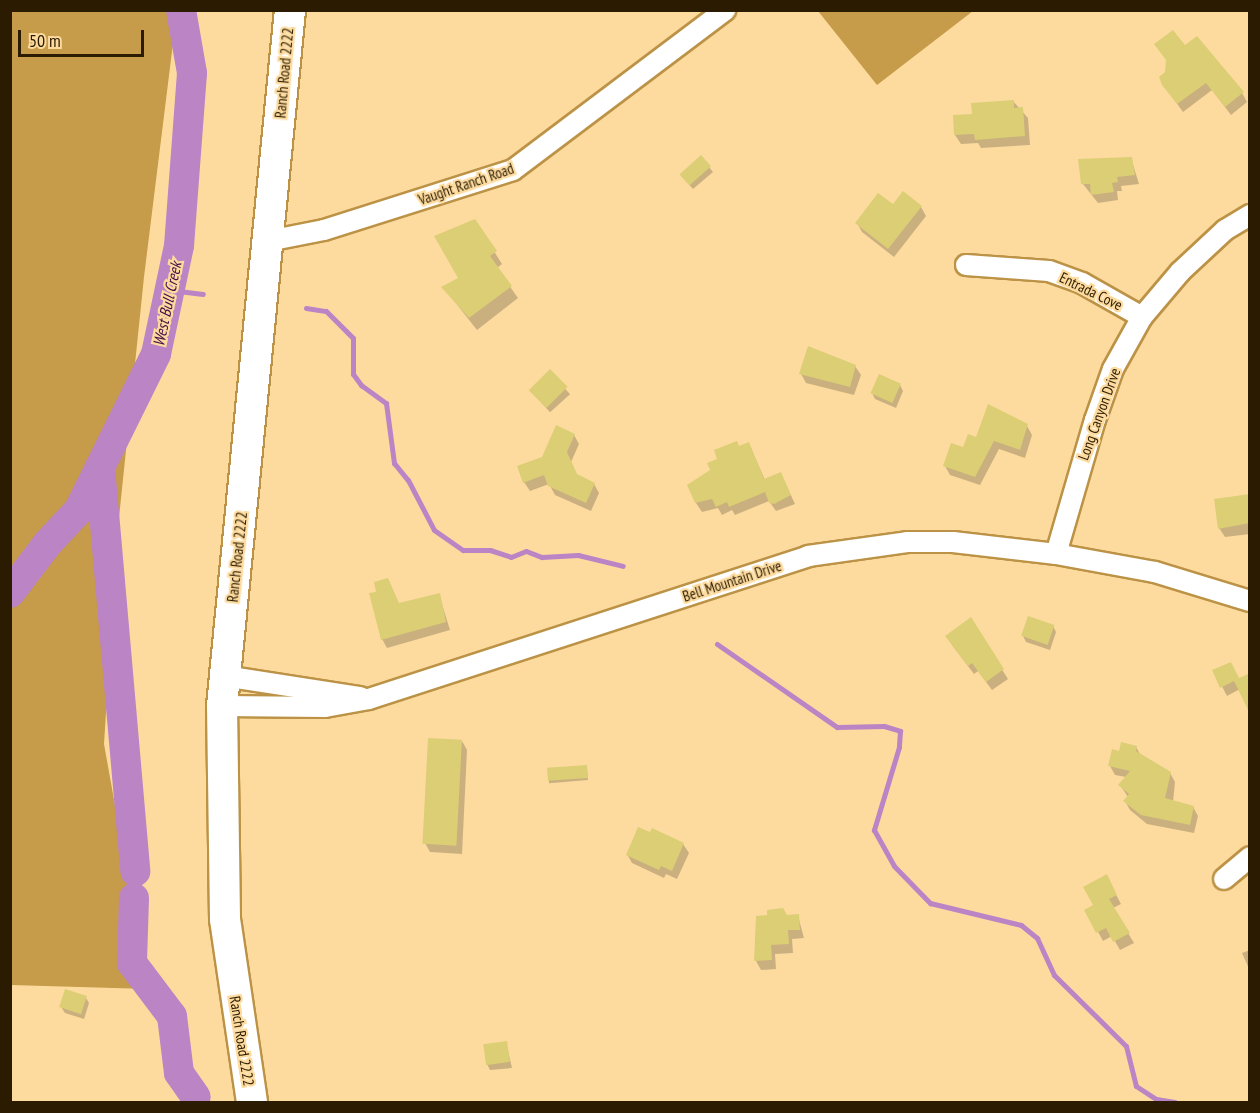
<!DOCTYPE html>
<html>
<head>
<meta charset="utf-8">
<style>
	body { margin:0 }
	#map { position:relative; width:1260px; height:1113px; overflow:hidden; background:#fddb9f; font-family:"PT Sans Narrow",sans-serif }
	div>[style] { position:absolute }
	.forest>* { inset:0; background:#c69b49 }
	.shadow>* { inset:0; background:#0003; transform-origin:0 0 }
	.stream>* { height:5px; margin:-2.5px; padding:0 2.5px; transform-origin:2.5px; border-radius:2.5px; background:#bb84c5 }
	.river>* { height:30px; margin:-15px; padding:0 15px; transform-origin:15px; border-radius:15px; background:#bb84c5 }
	.building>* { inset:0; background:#dbce74; transform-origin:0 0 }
	.roads { filter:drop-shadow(2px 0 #bc9346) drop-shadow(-2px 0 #bc9346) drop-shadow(0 2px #bc9346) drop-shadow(0 -2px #bc9346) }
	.minor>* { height:20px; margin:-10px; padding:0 10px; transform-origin:10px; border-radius:10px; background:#fff }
	.primary>* { height:30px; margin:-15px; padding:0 15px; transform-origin:15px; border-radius:15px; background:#fff }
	span { translate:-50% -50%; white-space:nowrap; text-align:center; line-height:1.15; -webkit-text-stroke:4.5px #fddb9f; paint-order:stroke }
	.street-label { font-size:15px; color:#2b1b00 }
	.water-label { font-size:16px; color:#420e4b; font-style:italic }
	.frame { position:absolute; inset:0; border:12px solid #2b1b00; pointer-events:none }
	.scale { position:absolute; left:18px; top:30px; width:126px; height:27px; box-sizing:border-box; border:3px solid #2b1b00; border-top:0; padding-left:8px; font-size:18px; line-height:21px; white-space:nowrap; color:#2b1b00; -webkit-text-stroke:4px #fddb9f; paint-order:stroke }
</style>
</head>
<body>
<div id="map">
	<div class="forest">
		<i style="clip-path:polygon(11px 10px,177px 11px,144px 277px,117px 537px,104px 744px,148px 989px,11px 985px)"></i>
		<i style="clip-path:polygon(818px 11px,973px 11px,877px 85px)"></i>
	</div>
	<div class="shadow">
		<i style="clip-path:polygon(1156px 45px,1185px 47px,1242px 93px,1247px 102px,1231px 115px,1212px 90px,1183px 112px,1163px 84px,1168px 62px)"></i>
		<i style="clip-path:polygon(1013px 101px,1028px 118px,1030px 145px,981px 148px,978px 143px,961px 144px,955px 135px,973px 115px)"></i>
		<i style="clip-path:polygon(1131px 158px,1139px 184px,1121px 186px,1122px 191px,1117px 191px,1118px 200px,1098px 203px,1083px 184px)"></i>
		<i style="clip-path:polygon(709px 167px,713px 172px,693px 189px,685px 180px)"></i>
		<i style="clip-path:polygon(893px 207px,921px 207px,926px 216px,894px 257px,862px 232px,857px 223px)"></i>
		<i style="clip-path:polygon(475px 221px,502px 264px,497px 268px,518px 298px,477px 330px,444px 288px,460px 279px)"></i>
		<i style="clip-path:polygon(855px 366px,861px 375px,854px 395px,806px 383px,801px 374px)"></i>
		<i style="left:550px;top:372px;width:30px;height:27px;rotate:48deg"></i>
		<i style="clip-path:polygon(900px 385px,903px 391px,896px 408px,875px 399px,872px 393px)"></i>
		<i style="clip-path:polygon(1027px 426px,1032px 435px,1025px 458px,999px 449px,980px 485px,950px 475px,945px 466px,977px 439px)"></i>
		<i style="clip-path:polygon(574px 435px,579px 444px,571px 462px,577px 476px,594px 484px,599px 493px,591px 511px,555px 495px,549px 484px,530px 491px,524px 482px)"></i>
		<i style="clip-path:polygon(749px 444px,765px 480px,781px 474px,795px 504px,776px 511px,769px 501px,735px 515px,732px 510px,722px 515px,718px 508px,702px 512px,696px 503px,712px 470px)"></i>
		<i style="clip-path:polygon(1250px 496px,1250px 534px,1225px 537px,1219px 528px)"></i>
		<i style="clip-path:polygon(439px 595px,450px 630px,387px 648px,382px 639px,400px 604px)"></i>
		<i style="clip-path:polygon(970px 619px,1008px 679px,992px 690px,978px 671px,974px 674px,952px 645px)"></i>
		<i style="clip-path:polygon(1053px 626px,1056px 632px,1050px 650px,1026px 642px,1023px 636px)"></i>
		<i style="clip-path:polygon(1214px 671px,1239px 680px,1240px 689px,1227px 696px)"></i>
		<i style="clip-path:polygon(462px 741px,467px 750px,462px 854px,430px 852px,425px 843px)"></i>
		<i style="clip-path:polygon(1136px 747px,1141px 756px,1170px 773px,1175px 782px,1173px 802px,1193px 807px,1198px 816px,1194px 833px,1147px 824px,1130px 810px,1125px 801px,1128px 797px,1120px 785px,1126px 777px,1115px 775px,1110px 766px,1120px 753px)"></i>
		<i style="left:587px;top:769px;width:11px;height:39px;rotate:85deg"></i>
		<i style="clip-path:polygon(683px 844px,689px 853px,677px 879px,666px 874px,664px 878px,632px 863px,627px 854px)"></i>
		<i style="clip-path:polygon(1106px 876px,1121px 904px,1113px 908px,1134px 943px,1120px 950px,1112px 936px,1103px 941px,1086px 910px,1095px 906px)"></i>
		<i style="clip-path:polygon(798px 916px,804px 938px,792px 939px,793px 953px,775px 954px,776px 969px,761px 970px,756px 961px,786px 917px)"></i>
		<i style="clip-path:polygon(1250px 950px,1250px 971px,1242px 953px)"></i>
		<i style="clip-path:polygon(86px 998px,89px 1003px,84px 1019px,65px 1013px,61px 1007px)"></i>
		<i style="clip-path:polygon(506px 1042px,512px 1068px,490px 1070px,487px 1064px)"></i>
	</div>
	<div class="stream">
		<i style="left:170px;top:290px;width:33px;rotate:7deg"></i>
		<i style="left:306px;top:308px;width:20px;rotate:9deg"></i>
		<i style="left:326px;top:311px;width:38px;rotate:45deg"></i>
		<i style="left:353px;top:338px;width:36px;rotate:90deg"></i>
		<i style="left:353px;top:374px;width:14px;rotate:54deg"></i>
		<i style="left:361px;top:385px;width:31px;rotate:36deg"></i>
		<i style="left:386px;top:403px;width:61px;rotate:82.4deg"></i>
		<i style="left:394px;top:463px;width:22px;rotate:51deg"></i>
		<i style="left:408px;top:480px;width:56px;rotate:62.5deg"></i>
		<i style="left:434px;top:530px;width:35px;rotate:35deg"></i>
		<i style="left:463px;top:550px;width:27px"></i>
		<i style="left:490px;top:550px;width:22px;rotate:18deg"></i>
		<i style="left:511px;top:557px;width:16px;rotate:-22deg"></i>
		<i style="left:526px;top:551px;width:17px;rotate:21deg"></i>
		<i style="left:542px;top:557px;width:36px;rotate:-3deg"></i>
		<i style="left:578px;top:555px;width:46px;rotate:13.7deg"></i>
		<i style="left:717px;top:644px;width:146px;rotate:34.7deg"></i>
		<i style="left:837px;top:727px;width:47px;rotate:-1.2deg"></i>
		<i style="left:884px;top:726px;width:17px;rotate:17deg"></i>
		<i style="left:900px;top:731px;width:16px;rotate:94deg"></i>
		<i style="left:899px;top:747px;width:87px;rotate:106.8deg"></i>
		<i style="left:874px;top:830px;width:41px;rotate:60.9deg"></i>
		<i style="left:894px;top:866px;width:52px;rotate:45.8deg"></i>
		<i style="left:930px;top:903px;width:94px;rotate:13.6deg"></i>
		<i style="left:1021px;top:925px;width:21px;rotate:39deg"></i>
		<i style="left:1037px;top:938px;width:41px;rotate:65.3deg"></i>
		<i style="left:1054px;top:975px;width:101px;rotate:44.6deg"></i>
		<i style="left:1126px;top:1046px;width:41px;rotate:76deg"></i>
		<i style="left:1136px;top:1086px;width:24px;rotate:33deg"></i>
		<i style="left:1156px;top:1099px;width:19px;rotate:9deg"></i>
	</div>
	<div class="river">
		<i style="left:100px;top:467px;width:406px;rotate:85deg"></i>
		<i style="left:10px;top:593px;width:63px;rotate:-52.8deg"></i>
		<i style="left:48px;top:543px;width:45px;rotate:-46.8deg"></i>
		<i style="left:79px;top:510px;width:174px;rotate:-63.7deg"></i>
		<i style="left:156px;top:354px;width:110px;rotate:-78deg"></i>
		<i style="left:179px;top:246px;width:173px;rotate:-85.7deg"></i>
		<i style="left:192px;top:73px;width:64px;rotate:-99.9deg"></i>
		<i style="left:134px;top:898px;width:65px;rotate:91.8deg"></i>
		<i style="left:132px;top:963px;width:66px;rotate:53deg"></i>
		<i style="left:172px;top:1016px;width:57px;rotate:83deg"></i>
		<i style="left:179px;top:1073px;width:29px;rotate:55deg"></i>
	</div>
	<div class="building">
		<i style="clip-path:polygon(1173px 30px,1185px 45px,1197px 36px,1244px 92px,1225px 107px,1206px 83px,1177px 104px,1162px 85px,1159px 77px,1165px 72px,1166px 60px,1154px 44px)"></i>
		<i style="clip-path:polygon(1014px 100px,1014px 108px,1023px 107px,1025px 136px,975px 140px,974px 134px,954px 135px,953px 115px,972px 114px,971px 103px)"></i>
		<i style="left:701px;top:155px;width:15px;height:29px;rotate:48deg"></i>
		<i style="clip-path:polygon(1132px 157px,1135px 175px,1117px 177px,1118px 182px,1112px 183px,1114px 192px,1091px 195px,1090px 184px,1081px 184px,1078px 159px)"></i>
		<i style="clip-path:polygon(903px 191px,922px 206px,888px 249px,855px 223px,878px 193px,893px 204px)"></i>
		<i style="clip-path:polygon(475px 219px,497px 251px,490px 256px,512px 286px,469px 318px,441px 287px,458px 278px,434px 236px)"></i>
		<i style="clip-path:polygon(808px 346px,856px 365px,850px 387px,799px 374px)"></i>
		<i style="left:550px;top:369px;width:25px;height:30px;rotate:45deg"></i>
		<i style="left:879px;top:374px;width:24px;height:21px;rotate:24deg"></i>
		<i style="clip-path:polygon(988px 404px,1028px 424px,1020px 450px,994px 441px,975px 477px,943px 466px,951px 443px,963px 447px,968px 434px,976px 437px)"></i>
		<i style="clip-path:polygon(556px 425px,575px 434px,567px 452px,577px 474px,595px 483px,586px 503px,548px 486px,544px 475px,523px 483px,517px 466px,542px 457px)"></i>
		<i style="clip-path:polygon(737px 441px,739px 446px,749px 442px,764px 479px,781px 472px,791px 495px,774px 504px,769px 503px,765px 492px,729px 507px,727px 502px,716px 507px,712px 499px,695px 503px,687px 485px,710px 470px,707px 463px,717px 459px,714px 450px)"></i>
		<i style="clip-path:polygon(1250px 494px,1250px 523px,1218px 529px,1214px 499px)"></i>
		<i style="clip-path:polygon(388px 578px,399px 603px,440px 593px,446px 622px,381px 640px,369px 593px,376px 592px,374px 582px)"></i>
		<i style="left:1028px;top:616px;width:28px;height:21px;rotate:19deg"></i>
		<i style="clip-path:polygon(971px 617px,1004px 669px,986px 682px,972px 663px,968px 666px,945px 636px)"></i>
		<i style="clip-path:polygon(1231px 662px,1239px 678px,1250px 673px,1250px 714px,1234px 681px,1220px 688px,1212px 670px)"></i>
		<i style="left:428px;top:738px;width:34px;height:106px;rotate:3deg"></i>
		<i style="clip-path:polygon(1121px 742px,1137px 746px,1136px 751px,1171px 772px,1165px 798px,1194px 806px,1190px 825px,1141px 815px,1123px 801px,1129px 794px,1118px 785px,1130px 771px,1108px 766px,1112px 749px,1119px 751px)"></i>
		<i style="left:587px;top:765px;width:13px;height:40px;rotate:86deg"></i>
		<i style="clip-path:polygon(638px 827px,650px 832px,652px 828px,684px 843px,672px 871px,661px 866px,659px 870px,626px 855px)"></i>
		<i style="clip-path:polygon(1107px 874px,1117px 895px,1109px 899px,1130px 933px,1113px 942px,1106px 928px,1096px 933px,1084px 910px,1093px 905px,1083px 887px)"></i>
		<i style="clip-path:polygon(783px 908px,787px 915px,799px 914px,800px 930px,788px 930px,789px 944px,771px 945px,772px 960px,754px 961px,756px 916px,767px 915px,767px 910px)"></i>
		<i style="left:65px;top:989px;width:23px;height:19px;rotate:18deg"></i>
		<i style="left:507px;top:1041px;width:21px;height:24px;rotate:82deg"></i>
	</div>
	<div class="roads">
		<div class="minor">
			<i style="left:268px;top:241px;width:57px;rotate:-11.1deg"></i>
			<i style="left:324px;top:230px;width:198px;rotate:-17.6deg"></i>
			<i style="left:513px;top:170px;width:266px;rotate:-37deg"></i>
			<i style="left:966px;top:265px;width:83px;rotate:4.1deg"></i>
			<i style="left:1049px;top:271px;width:35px;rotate:20deg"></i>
			<i style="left:1082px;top:283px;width:69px;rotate:29.5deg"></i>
			<i style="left:1056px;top:554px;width:140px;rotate:-73.8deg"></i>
			<i style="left:1095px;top:420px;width:54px;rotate:-70.6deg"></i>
			<i style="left:1113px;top:369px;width:60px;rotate:-60.9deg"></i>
			<i style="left:1142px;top:317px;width:59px;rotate:-49.8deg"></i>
			<i style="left:1180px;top:272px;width:62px;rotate:-43deg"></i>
			<i style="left:1225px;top:230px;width:29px;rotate:-31deg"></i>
			<i style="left:224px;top:676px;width:138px;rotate:8.8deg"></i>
			<i style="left:222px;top:706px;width:103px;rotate:0.6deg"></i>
			<i style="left:325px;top:707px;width:45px;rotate:-10.3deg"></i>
			<i style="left:369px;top:699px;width:462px;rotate:-18deg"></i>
			<i style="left:808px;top:556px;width:100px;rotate:-8deg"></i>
			<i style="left:907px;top:542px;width:46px"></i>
			<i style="left:953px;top:542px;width:104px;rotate:6.6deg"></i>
			<i style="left:1056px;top:554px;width:101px;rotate:10.3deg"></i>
			<i style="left:1155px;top:572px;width:99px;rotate:17deg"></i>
			<i style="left:1224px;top:879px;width:34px;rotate:-40deg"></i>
		</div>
		<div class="primary">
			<i style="left:252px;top:1102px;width:185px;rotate:-98.4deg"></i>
			<i style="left:225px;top:919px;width:213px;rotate:-90.8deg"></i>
			<i style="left:222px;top:706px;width:699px;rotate:-84.42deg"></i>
		</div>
	</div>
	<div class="street-label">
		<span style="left:284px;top:73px;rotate:-85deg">Ranch Road 2222</span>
		<span style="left:466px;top:184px;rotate:-19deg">Vaught Ranch Road</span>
		<span style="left:1091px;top:291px;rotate:26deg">Entrada Cove</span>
		<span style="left:1099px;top:414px;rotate:-70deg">Long Canyon Drive</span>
		<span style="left:237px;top:557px;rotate:-84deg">Ranch Road 2222</span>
		<span style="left:732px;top:581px;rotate:-18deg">Bell Mountain Drive</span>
		<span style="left:242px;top:1041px;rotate:81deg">Ranch Road 2222</span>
	</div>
	<div class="water-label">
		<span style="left:167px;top:304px;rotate:-78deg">West Bull Creek</span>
	</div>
	<div class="frame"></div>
	<div class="scale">50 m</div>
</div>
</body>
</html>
